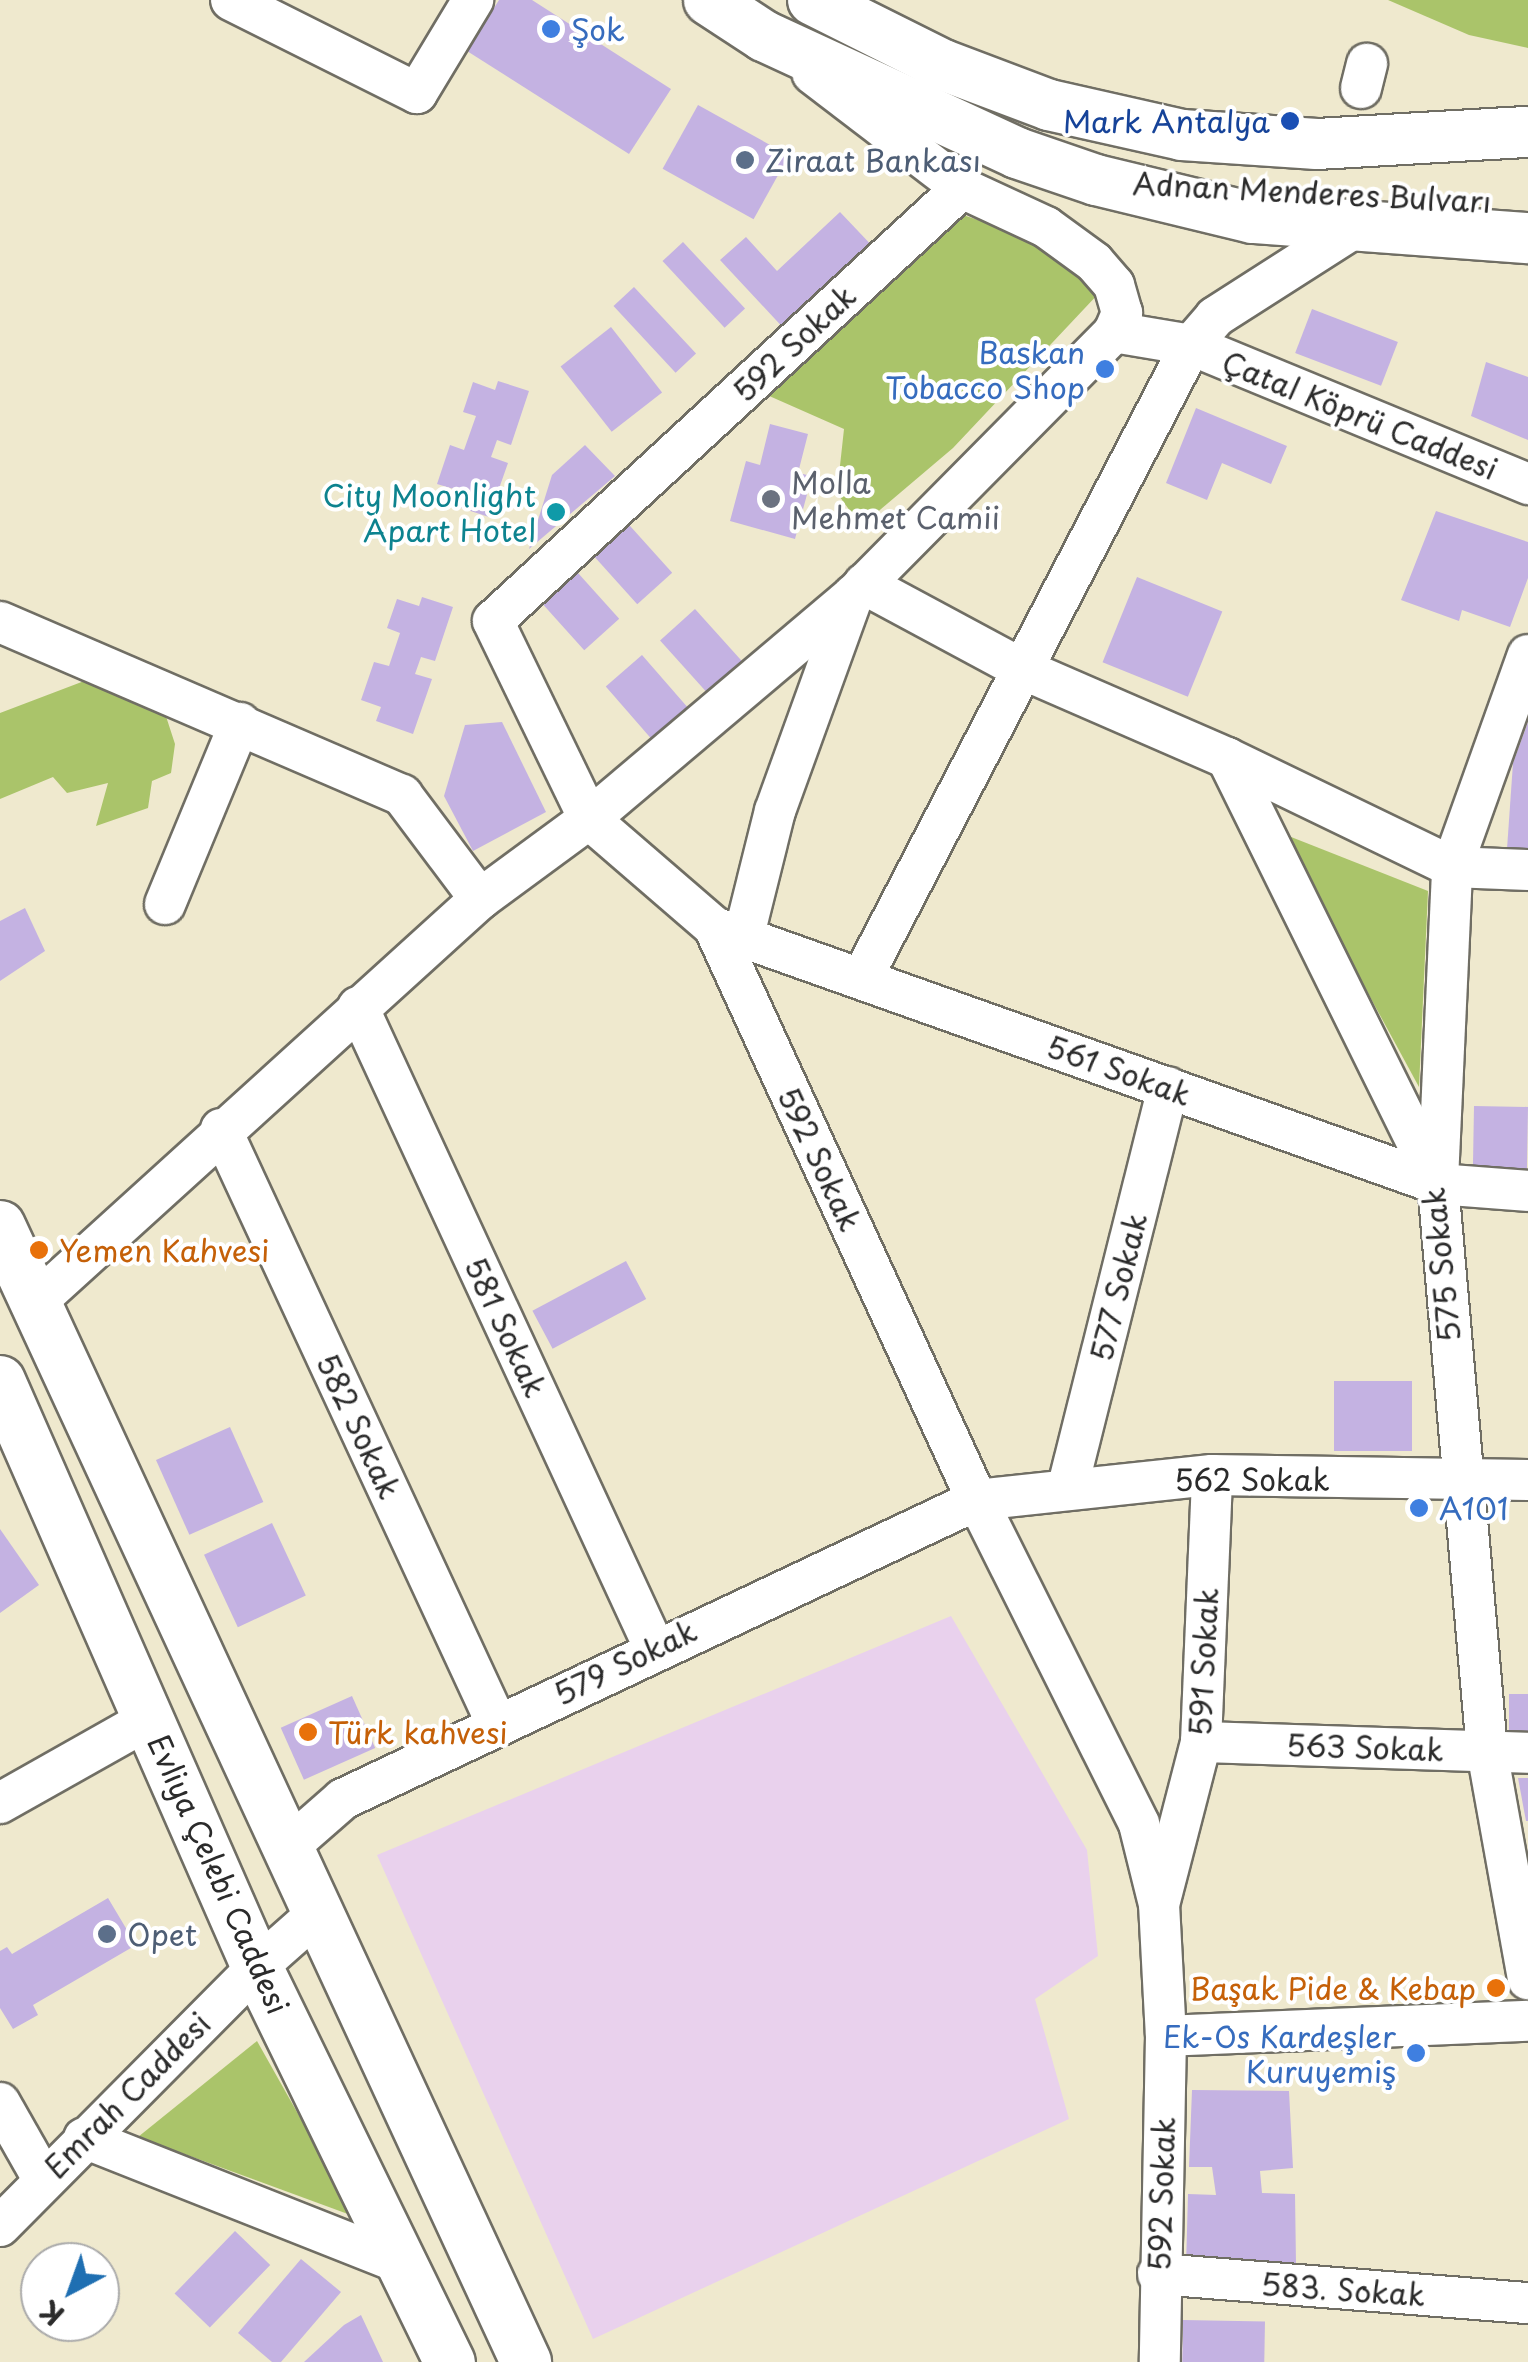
<!DOCTYPE html>
<html>
<head>
<meta charset="utf-8">
<style>
	body { margin:0 }
	#map { position:relative; width:1528px; height:2362px; overflow:hidden; background:#efe9ce; font-family:"Playpen Sans",sans-serif }
	div>[style] { position:absolute }
	.built>* { inset:0; background:#e9d1ed }
	.green>* { inset:0; background:#aac46a }
	.building>* { inset:0; background:#c4b2e2; transform-origin:0 0 }
	.roads { filter:drop-shadow(2px 0 #706e64) drop-shadow(-2px 0 #706e64) drop-shadow(0 2px #706e64) drop-shadow(0 -2px #706e64) }
	.minor>* { height:40px; margin:-20px; padding:0 20px; transform-origin:20px; border-radius:20px; background:#fff }
	.major>* { height:50px; margin:-25px; padding:0 25px; transform-origin:25px; border-radius:25px; background:#fff }
	.dots>* { width:28px; height:28px; translate:-50% -50%; box-sizing:border-box; border:5px solid #fff; border-radius:50% }
	span { translate:-50% -50%; white-space:nowrap; text-align:center; line-height:1.15; -webkit-text-stroke:8px #fff; paint-order:stroke }
	.shop-label { font-size:30px; color:#366cbe }
	.left { translate:0 -50%; text-align:left }
	.right { translate:-100% -50%; text-align:right }
	.transit-label { font-size:30px; color:#164399 }
	.service-label { font-size:30px; color:#4e5e75 }
	.street-label { font-size:30px; color:#2b2b2b }
	.worship-label { font-size:30px; color:#5b616d }
	.culture-label { font-size:30px; color:#0d838f }
	.food-label { font-size:30px; color:#c56008 }
	.north { position:absolute; left:20px; top:2242px; width:100px; height:100px; box-sizing:border-box; background:#fff; border:2px solid #aaa; border-radius:50%; rotate:221deg; font-size:28px; font-weight:700; line-height:40px; text-align:center; color:#2b2b2b }
	.north::after { content:''; display:block; margin:auto; width:35px; height:45px; background:#1f6fb2; clip-path:polygon(50% 0,100% 100%,50% 72%,0 100%) }
</style>
</head>
<body>
<div id="map">
	<div class="built">
		<i style="clip-path:polygon(951px 1616px,1087px 1850px,1098px 1956px,1035px 1999px,1069px 2119px,593px 2339px,377px 1855px)"></i>
	</div>
	<div class="green">
		<i style="clip-path:polygon(1388px 0,1528px 0,1528px 48px,1469px 35px)"></i>
		<i style="clip-path:polygon(960px 214px,1032px 238px,1100px 292px,953px 448px,861px 526px,837px 493px,844px 429px,767px 395px)"></i>
		<i style="clip-path:polygon(100px 675px,162px 704px,175px 744px,171px 773px,152px 781px,148px 808px,96px 826px,108px 783px,67px 793px,53px 777px,0 799px,0 713px)"></i>
		<i style="clip-path:polygon(1281px 833px,1428px 891px,1419px 1087px)"></i>
		<i style="clip-path:polygon(257px 2041px,356px 2217px,138px 2137px)"></i>
	</div>
	<div class="building">
		<i style="clip-path:polygon(499px 0,532px 0,671px 89px,629px 154px,467px 51px)"></i>
		<i style="left:698px;top:105px;width:104px;height:73px;rotate:29deg"></i>
		<i style="clip-path:polygon(840px 212px,877px 251px,788px 333px,720px 260px,746px 237px,777px 271px)"></i>
		<i style="left:683px;top:242px;width:91px;height:28px;rotate:47deg"></i>
		<i style="left:634px;top:287px;width:91px;height:28px;rotate:47deg"></i>
		<i style="left:1312px;top:309px;width:92px;height:47px;rotate:21deg"></i>
		<i style="left:611px;top:327px;width:83px;height:64px;rotate:52deg"></i>
		<i style="clip-path:polygon(1486px 362px,1528px 377px,1528px 440px,1471px 416px)"></i>
		<i style="clip-path:polygon(498px 381px,529px 391px,511px 445px,497px 440px,491px 457px,508px 463px,489px 517px,452px 505px,457px 490px,437px 484px,450px 445px,464px 450px,476px 416px,463px 412px,473px 382px,495px 390px)"></i>
		<i style="clip-path:polygon(1196px 408px,1287px 446px,1271px 484px,1222px 463px,1207px 500px,1166px 483px)"></i>
		<i style="clip-path:polygon(770px 424px,808px 434px,798px 473px,812px 476px,795px 539px,730px 521px,746px 461px,760px 465px)"></i>
		<i style="clip-path:polygon(585px 445px,615px 476px,529px 549px,552px 475px)"></i>
		<i style="clip-path:polygon(1436px 511px,1528px 542px,1528px 578px,1510px 627px,1462px 610px,1459px 621px,1401px 600px)"></i>
		<i style="left:622px;top:517px;width:75px;height:47px;rotate:48deg"></i>
		<i style="left:569px;top:563px;width:75px;height:47px;rotate:48deg"></i>
		<i style="left:1137px;top:577px;width:92px;height:92px;rotate:22deg"></i>
		<i style="clip-path:polygon(422px 597px,453px 607px,435px 661px,421px 657px,415px 674px,432px 679px,413px 734px,376px 721px,381px 707px,361px 700px,374px 662px,389px 666px,400px 633px,387px 628px,397px 599px,419px 606px)"></i>
		<i style="left:695px;top:609px;width:74px;height:47px;rotate:48deg"></i>
		<i style="left:642px;top:655px;width:74px;height:48px;rotate:49deg"></i>
		<i style="clip-path:polygon(502px 722px,546px 812px,473px 851px,444px 796px,465px 725px)"></i>
		<i style="clip-path:polygon(1528px 722px,1528px 851px,1507px 849px,1513px 763px)"></i>
		<i style="clip-path:polygon(25px 908px,45px 951px,0 981px,0 921px)"></i>
		<i style="left:1474px;top:1106px;width:54px;height:66px;rotate:1deg"></i>
		<i style="left:626px;top:1261px;width:43px;height:106px;rotate:62deg"></i>
		<i style="left:1334px;top:1381px;width:78px;height:70px"></i>
		<i style="left:230px;top:1427px;width:82px;height:81px;rotate:66deg"></i>
		<i style="left:272px;top:1523px;width:80px;height:75px;rotate:65deg"></i>
		<i style="clip-path:polygon(0 1529px,39px 1585px,0 1613px)"></i>
		<i style="left:1509px;top:1694px;width:19px;height:42px"></i>
		<i style="left:352px;top:1696px;width:57px;height:78px;rotate:66deg"></i>
		<i style="clip-path:polygon(1518px 1778px,1528px 1778px,1528px 1821px,1526px 1821px)"></i>
		<i style="clip-path:polygon(108px 1898px,136px 1945px,33px 2005px,38px 2015px,13px 2029px,0 2008px,0 1951px,7px 1947px,12px 1954px)"></i>
		<i style="clip-path:polygon(1192px 2090px,1289px 2091px,1293px 2168px,1260px 2171px,1262px 2193px,1295px 2194px,1296px 2264px,1186px 2266px,1188px 2194px,1216px 2195px,1212px 2167px,1189px 2167px)"></i>
		<i style="left:235px;top:2231px;width:49px;height:87px;rotate:44deg"></i>
		<i style="clip-path:polygon(301px 2259px,341px 2292px,281px 2362px,272px 2362px,238px 2333px)"></i>
		<i style="clip-path:polygon(361px 2315px,383px 2362px,304px 2362px,344px 2325px)"></i>
		<i style="left:1183px;top:2320px;width:82px;height:42px;rotate:1deg"></i>
	</div>
	<div class="roads">
		<div class="minor">
			<i style="left:231px;top:0;width:208px;rotate:26.6deg"></i>
			<i style="left:417px;top:93px;width:109px;rotate:-58.9deg"></i>
			<i style="left:1361px;top:88px;width:25px;rotate:-76deg"></i>
			<i style="left:962px;top:188px;width:638px;rotate:137.29deg"></i>
			<i style="left:493px;top:621px;width:220px;rotate:64.1deg"></i>
			<i style="left:589px;top:819px;width:165px;rotate:40.8deg"></i>
			<i style="left:714px;top:927px;width:630px;rotate:65.35deg"></i>
			<i style="left:977px;top:1500px;width:362px;rotate:63.4deg"></i>
			<i style="left:1139px;top:1824px;width:82px;rotate:76deg"></i>
			<i style="left:1159px;top:1904px;width:132px;rotate:87deg"></i>
			<i style="left:1166px;top:2036px;width:326px;rotate:91.1deg"></i>
			<i style="left:1114px;top:332px;width:78px;rotate:9.6deg"></i>
			<i style="left:1191px;top:345px;width:365px;rotate:22.4deg"></i>
			<i style="left:864px;top:584px;width:177px;rotate:28.3deg"></i>
			<i style="left:1020px;top:668px;width:226px;rotate:23.5deg"></i>
			<i style="left:1227px;top:758px;width:475px;rotate:63.7deg"></i>
			<i style="left:1438px;top:1184px;width:569px;rotate:85.06deg"></i>
			<i style="left:1487px;top:1751px;width:232px;rotate:79.8deg"></i>
			<i style="left:0;top:622px;width:438px;rotate:23.3deg"></i>
			<i style="left:402px;top:795px;width:130px;rotate:53.1deg"></i>
			<i style="left:1227px;top:758px;width:250px;rotate:25.8deg"></i>
			<i style="left:1452px;top:867px;width:225px;rotate:-70.3deg"></i>
			<i style="left:165px;top:904px;width:196px;rotate:-67.5deg"></i>
			<i style="left:714px;top:927px;width:768px;rotate:19.54deg"></i>
			<i style="left:1438px;top:1184px;width:90px;rotate:4.4deg"></i>
			<i style="left:743px;top:939px;width:132px;rotate:-76deg"></i>
			<i style="left:775px;top:811px;width:229px;rotate:-70.1deg"></i>
			<i style="left:862px;top:978px;width:713px;rotate:-62.54deg"></i>
			<i style="left:1191px;top:345px;width:37px;rotate:-49deg"></i>
			<i style="left:1215px;top:317px;width:171px;rotate:-32.6deg"></i>
			<i style="left:358px;top:1007px;width:705px;rotate:65.18deg"></i>
			<i style="left:221px;top:1129px;width:656px;rotate:65.12deg"></i>
			<i style="left:1438px;top:1180px;width:313px;rotate:-87.4deg"></i>
			<i style="left:1452px;top:867px;width:76px;rotate:2.3deg"></i>
			<i style="left:36px;top:1302px;width:600px;rotate:-42.23deg"></i>
			<i style="left:480px;top:899px;width:135px;rotate:-36.3deg"></i>
			<i style="left:589px;top:819px;width:347px;rotate:-40.2deg"></i>
			<i style="left:854px;top:595px;width:370px;rotate:-45.3deg"></i>
			<i style="left:1114px;top:332px;width:21px;rotate:-67deg"></i>
			<i style="left:1122px;top:313px;width:29px;rotate:-106deg"></i>
			<i style="left:1114px;top:285px;width:30px;rotate:-131deg"></i>
			<i style="left:1094px;top:262px;width:59px;rotate:-143.9deg"></i>
			<i style="left:1046px;top:227px;width:93px;rotate:-155.1deg"></i>
			<i style="left:962px;top:188px;width:188px;rotate:-142.6deg"></i>
			<i style="left:1068px;top:1486px;width:411px;rotate:-75.9deg"></i>
			<i style="left:1201px;top:1742px;width:327px;rotate:1.9deg"></i>
			<i style="left:0;top:1803px;width:173px;rotate:-29.4deg"></i>
			<i style="left:287px;top:1848px;width:74px;rotate:-41.2deg"></i>
			<i style="left:343px;top:1799px;width:701px;rotate:-25.25deg"></i>
			<i style="left:977px;top:1500px;width:236px;rotate:-6.1deg"></i>
			<i style="left:1212px;top:1475px;width:316px;rotate:0.9deg"></i>
			<i style="left:1160px;top:1901px;width:164px;rotate:-75.5deg"></i>
			<i style="left:1201px;top:1742px;width:267px;rotate:-87.6deg"></i>
			<i style="left:1166px;top:2036px;width:362px;rotate:-2.4deg"></i>
			<i style="left:0;top:2103px;width:85px;rotate:60.4deg"></i>
			<i style="left:84px;top:2138px;width:343px;rotate:21.6deg"></i>
			<i style="left:0;top:2226px;width:365px;rotate:-45.2deg"></i>
			<i style="left:257px;top:1967px;width:80px;rotate:-41.5deg"></i>
			<i style="left:1158px;top:2274px;width:371px;rotate:4.5deg"></i>
		</div>
		<div class="major">
			<i style="left:709px;top:0;width:66px;rotate:33.2deg"></i>
			<i style="left:764px;top:36px;width:279px;rotate:24.8deg"></i>
			<i style="left:1017px;top:153px;width:83px;rotate:18.9deg"></i>
			<i style="left:1096px;top:180px;width:162px;rotate:13.6deg"></i>
			<i style="left:1253px;top:218px;width:276px;rotate:4.2deg"></i>
			<i style="left:813px;top:0;width:145px;rotate:26.6deg"></i>
			<i style="left:943px;top:65px;width:113px;rotate:20.7deg"></i>
			<i style="left:1049px;top:105px;width:136px;rotate:12.7deg"></i>
			<i style="left:1182px;top:135px;width:135px;rotate:3.8deg"></i>
			<i style="left:1317px;top:144px;width:211px;rotate:-3.3deg"></i>
			<i style="left:0;top:1226px;width:1252px;rotate:65.15deg"></i>
			<i style="left:0;top:1381px;width:640px;rotate:66.32deg"></i>
			<i style="left:257px;top:1967px;width:440px;rotate:64deg"></i>
		</div>
	</div>
	<div class="dots">
		<i style="left:551px;top:29px;background:#3f7fe0"></i>
		<i style="left:1290px;top:121px;background:#1a4fb4"></i>
		<i style="left:745px;top:160px;background:#5c6f8a"></i>
		<i style="left:1105px;top:369px;background:#3f7fe0"></i>
		<i style="left:771px;top:499px;background:#6b7280"></i>
		<i style="left:556px;top:512px;background:#0f9aa8"></i>
		<i style="left:39px;top:1250px;background:#e8710a"></i>
		<i style="left:1419px;top:1508px;background:#3f7fe0"></i>
		<i style="left:308px;top:1732px;background:#e8710a"></i>
		<i style="left:107px;top:1934px;background:#5c6f8a"></i>
		<i style="left:1496px;top:1988px;background:#e8710a"></i>
		<i style="left:1416px;top:2053px;background:#3f7fe0"></i>
	</div>
	<div class="shop-label">
		<span class="left" style="left:571px;top:29px">Şok</span>
		<span class="right" style="left:1085px;top:369px">Baskan<br>Tobacco Shop</span>
		<span class="left" style="left:1439px;top:1508px">A101</span>
		<span class="right" style="left:1396px;top:2053px">Ek-Os Kardeşler<br>Kuruyemiş</span>
	</div>
	<div class="transit-label">
		<span class="right" style="left:1270px;top:121px">Mark Antalya</span>
	</div>
	<div class="service-label">
		<span class="left" style="left:765px;top:160px">Ziraat Bankası</span>
		<span class="left" style="left:127px;top:1934px">Opet</span>
	</div>
	<div class="street-label">
		<span style="left:1312px;top:192px;rotate:3deg">Adnan Menderes Bulvarı</span>
		<span style="left:794px;top:343px;rotate:-43deg">592 Sokak</span>
		<span style="left:1360px;top:415px;rotate:22deg">Çatal Köprü Caddesi</span>
		<span style="left:1119px;top:1070px;rotate:20deg">561 Sokak</span>
		<span style="left:820px;top:1159px;rotate:65deg">592 Sokak</span>
		<span style="left:1441px;top:1265px;rotate:-96deg">575 Sokak</span>
		<span style="left:1118px;top:1287px;rotate:-76deg">577 Sokak</span>
		<span style="left:506px;top:1327px;rotate:65deg">581 Sokak</span>
		<span style="left:359px;top:1426px;rotate:65deg">582 Sokak</span>
		<span style="left:1252px;top:1479px">562 Sokak</span>
		<span style="left:625px;top:1662px;rotate:-26deg">579 Sokak</span>
		<span style="left:1203px;top:1662px;rotate:-87deg">591 Sokak</span>
		<span style="left:1365px;top:1747px;rotate:2deg">563 Sokak</span>
		<span style="left:219px;top:1874px;rotate:66deg">Evliya Çelebi Caddesi</span>
		<span style="left:127px;top:2095px;rotate:-45deg">Emrah Caddesi</span>
		<span style="left:1161px;top:2194px;rotate:-88deg">592 Sokak</span>
		<span style="left:1343px;top:2289px;rotate:4deg">583. Sokak</span>
	</div>
	<div class="worship-label">
		<span class="left" style="left:791px;top:499px">Molla<br>Mehmet Camii</span>
	</div>
	<div class="culture-label">
		<span class="right" style="left:536px;top:512px">City Moonlight<br>Apart Hotel</span>
	</div>
	<div class="food-label">
		<span class="left" style="left:59px;top:1250px">Yemen Kahvesi</span>
		<span class="left" style="left:328px;top:1732px">Türk kahvesi</span>
		<span class="right" style="left:1476px;top:1988px">Başak Pide &amp; Kebap</span>
	</div>
	<div class="north">K</div>
</div>
</body>
</html>
